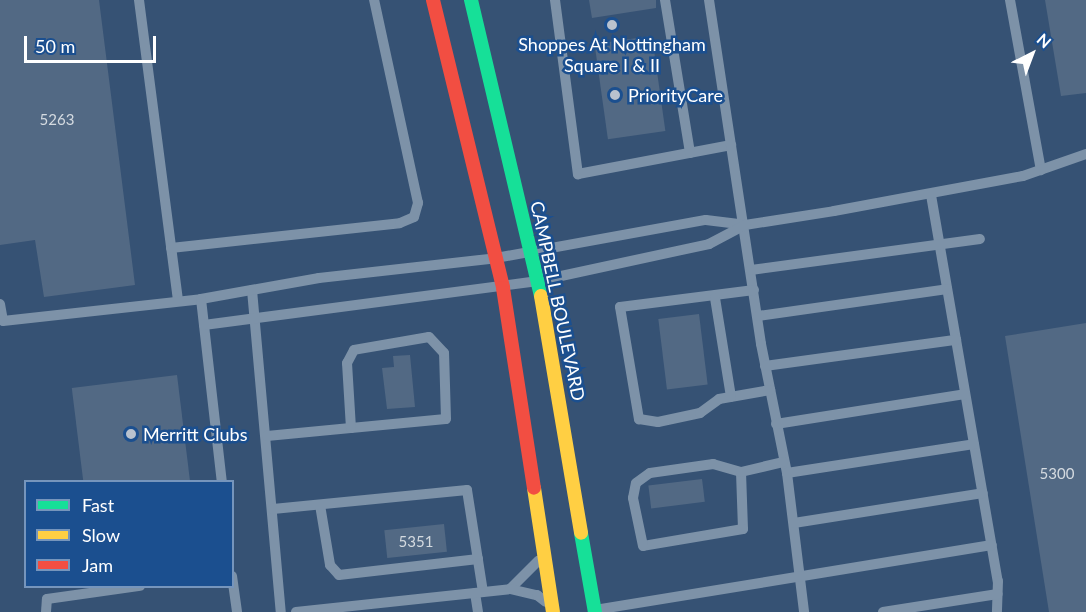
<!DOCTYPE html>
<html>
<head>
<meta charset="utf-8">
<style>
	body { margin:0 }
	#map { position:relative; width:1086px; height:612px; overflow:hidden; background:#365274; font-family:Lato,sans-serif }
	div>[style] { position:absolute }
	.building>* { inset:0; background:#526984; transform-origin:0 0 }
	.lane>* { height:10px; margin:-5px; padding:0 5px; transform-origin:5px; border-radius:5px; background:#7d92a8 }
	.fast>* { height:14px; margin:-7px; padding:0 7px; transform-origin:7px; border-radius:7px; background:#16e098 }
	.slow>* { height:14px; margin:-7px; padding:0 7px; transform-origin:7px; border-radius:7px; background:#ffcf43 }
	.jam>* { height:14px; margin:-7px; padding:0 7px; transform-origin:7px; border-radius:7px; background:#f24e42 }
	.dots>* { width:16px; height:16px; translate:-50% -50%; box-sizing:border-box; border:3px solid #1b4f8f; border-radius:50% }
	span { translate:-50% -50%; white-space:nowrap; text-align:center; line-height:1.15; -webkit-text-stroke:5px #1b4f8f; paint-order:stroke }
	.number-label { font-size:15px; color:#d4dae0 }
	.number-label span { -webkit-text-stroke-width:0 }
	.poi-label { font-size:18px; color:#fff }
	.left { translate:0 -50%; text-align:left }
	.street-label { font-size:18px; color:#fff }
	.legend { position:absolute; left:24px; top:480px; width:210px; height:108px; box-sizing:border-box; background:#1b4f8f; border:2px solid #7695bc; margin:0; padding:8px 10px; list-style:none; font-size:18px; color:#fff }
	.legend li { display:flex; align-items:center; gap:12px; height:30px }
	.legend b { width:30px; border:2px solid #7695bc }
	.north { position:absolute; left:1002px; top:24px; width:60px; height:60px; -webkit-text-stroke:4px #1b4f8f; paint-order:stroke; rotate:42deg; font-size:16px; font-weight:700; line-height:24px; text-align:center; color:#fff }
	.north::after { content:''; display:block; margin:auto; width:21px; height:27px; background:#fff; clip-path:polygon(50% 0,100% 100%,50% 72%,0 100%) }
	.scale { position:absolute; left:24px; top:36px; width:132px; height:27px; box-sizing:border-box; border:3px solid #fff; border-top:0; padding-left:8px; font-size:18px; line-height:21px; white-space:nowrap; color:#fff; -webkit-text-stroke:4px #1b4f8f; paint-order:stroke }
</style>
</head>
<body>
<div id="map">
	<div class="building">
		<i style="clip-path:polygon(0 0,99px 0,135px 285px,44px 297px,35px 240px,0 245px)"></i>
		<i style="clip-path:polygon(589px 0,656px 0,656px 8px,592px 18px)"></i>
		<i style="clip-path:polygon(1045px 0,1086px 0,1086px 93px,1061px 96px)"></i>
		<i style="left:652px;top:36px;width:96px;height:58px;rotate:82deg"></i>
		<i style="left:699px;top:314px;width:71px;height:41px;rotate:83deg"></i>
		<i style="clip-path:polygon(1086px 323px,1086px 612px,1049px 612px,1005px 336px)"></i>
		<i style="clip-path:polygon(410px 355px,415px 407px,387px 409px,382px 368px,394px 367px,393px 356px)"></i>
		<i style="left:177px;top:375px;width:108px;height:106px;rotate:83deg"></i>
		<i style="left:702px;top:479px;width:23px;height:54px;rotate:83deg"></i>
		<i style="left:444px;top:524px;width:28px;height:60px;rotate:84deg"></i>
	</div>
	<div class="lane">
		<i style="left:139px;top:0;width:302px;rotate:82.6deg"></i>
		<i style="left:555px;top:0;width:176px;rotate:82.5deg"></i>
		<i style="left:578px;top:174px;width:156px;rotate:-10.7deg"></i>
		<i style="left:665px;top:0;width:155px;rotate:80.7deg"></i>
		<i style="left:709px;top:0;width:348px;rotate:81.4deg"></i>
		<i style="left:761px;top:344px;width:132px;rotate:78.6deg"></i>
		<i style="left:787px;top:473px;width:140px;rotate:83deg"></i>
		<i style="left:1010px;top:0;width:173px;rotate:79.7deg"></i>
		<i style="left:931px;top:195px;width:392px;rotate:80.2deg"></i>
		<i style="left:998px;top:581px;width:31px;rotate:92deg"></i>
		<i style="left:171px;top:248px;width:230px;rotate:-6.2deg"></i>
		<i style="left:400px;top:223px;width:15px;rotate:-23deg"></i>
		<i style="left:414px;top:217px;width:15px;rotate:-74deg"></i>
		<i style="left:418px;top:203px;width:208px;rotate:-102.2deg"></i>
		<i style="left:751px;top:270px;width:231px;rotate:-7.7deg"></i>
		<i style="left:252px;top:290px;width:323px;rotate:84.9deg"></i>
		<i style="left:754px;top:290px;width:135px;rotate:172.8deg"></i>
		<i style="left:620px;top:307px;width:114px;rotate:80.4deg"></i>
		<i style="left:639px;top:419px;width:19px;rotate:9deg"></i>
		<i style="left:658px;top:422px;width:43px;rotate:-12.1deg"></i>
		<i style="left:700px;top:413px;width:24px;rotate:-36deg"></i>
		<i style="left:719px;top:399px;width:52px;rotate:-10deg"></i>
		<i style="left:715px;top:298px;width:100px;rotate:80.8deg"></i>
		<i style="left:201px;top:299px;width:120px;rotate:-10.1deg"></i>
		<i style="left:319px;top:278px;width:178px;rotate:-6.4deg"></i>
		<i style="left:496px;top:258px;width:213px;rotate:-10.3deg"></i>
		<i style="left:706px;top:220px;width:39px;rotate:7deg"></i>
		<i style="left:745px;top:225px;width:90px;rotate:-8.9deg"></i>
		<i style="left:834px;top:211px;width:192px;rotate:-10.5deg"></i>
		<i style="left:1023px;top:176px;width:67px;rotate:-19.2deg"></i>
		<i style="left:0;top:304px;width:17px;rotate:80deg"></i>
		<i style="left:3px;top:321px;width:199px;rotate:-6.3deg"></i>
		<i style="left:201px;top:299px;width:184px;rotate:83.5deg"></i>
		<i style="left:758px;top:316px;width:191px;rotate:-8.1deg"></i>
		<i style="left:204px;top:325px;width:337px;rotate:-7.5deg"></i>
		<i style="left:538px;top:281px;width:175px;rotate:-12.2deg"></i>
		<i style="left:709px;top:244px;width:41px;rotate:-27.8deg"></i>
		<i style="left:765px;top:366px;width:193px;rotate:-7.8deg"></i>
		<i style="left:776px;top:424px;width:191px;rotate:-9deg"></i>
		<i style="left:267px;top:436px;width:84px;rotate:-5.4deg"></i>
		<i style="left:351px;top:428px;width:95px;rotate:-5.4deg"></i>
		<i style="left:446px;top:419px;width:66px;rotate:-91.7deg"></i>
		<i style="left:444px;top:353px;width:22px;rotate:-133deg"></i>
		<i style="left:429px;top:337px;width:76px;rotate:170.2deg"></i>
		<i style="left:354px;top:350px;width:15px;rotate:118deg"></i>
		<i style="left:347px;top:363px;width:65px;rotate:86.5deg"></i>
		<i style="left:741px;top:472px;width:57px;rotate:88deg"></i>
		<i style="left:743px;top:529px;width:101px;rotate:170.4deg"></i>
		<i style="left:643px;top:546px;width:49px;rotate:-101.8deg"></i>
		<i style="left:633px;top:498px;width:15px;rotate:-79deg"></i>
		<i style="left:636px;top:483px;width:17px;rotate:-36deg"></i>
		<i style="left:650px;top:473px;width:64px;rotate:-8.1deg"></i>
		<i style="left:713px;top:464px;width:29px;rotate:16deg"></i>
		<i style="left:741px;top:472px;width:43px;rotate:-13.4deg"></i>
		<i style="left:787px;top:473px;width:189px;rotate:-8.8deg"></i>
		<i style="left:320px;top:505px;width:61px;rotate:80.5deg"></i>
		<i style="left:330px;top:565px;width:13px;rotate:48deg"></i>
		<i style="left:339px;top:575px;width:140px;rotate:-6.6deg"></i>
		<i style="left:273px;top:509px;width:195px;rotate:-5.6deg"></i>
		<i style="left:467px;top:490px;width:103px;rotate:81.1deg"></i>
		<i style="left:794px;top:523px;width:191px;rotate:-9deg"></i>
		<i style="left:232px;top:576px;width:36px;rotate:82deg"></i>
		<i style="left:510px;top:589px;width:40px;rotate:-45deg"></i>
		<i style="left:475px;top:593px;width:19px;rotate:81deg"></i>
		<i style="left:595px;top:610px;width:402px;rotate:-9.3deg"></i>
		<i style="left:46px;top:612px;width:13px;rotate:-86deg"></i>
		<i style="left:47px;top:599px;width:94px;rotate:-8deg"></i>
		<i style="left:296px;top:612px;width:215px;rotate:-6.1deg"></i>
		<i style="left:510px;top:589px;width:28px;rotate:13deg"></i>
		<i style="left:537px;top:595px;width:11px;rotate:38deg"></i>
		<i style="left:883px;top:612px;width:116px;rotate:-8.9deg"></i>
	</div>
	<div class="fast">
		<i style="left:471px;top:0;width:304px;rotate:76.7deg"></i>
		<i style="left:581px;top:533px;width:80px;rotate:80deg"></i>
	</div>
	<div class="slow">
		<i style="left:541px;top:296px;width:240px;rotate:80.4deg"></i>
		<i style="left:534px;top:488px;width:125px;rotate:81.3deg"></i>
	</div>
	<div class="jam">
		<i style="left:433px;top:0;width:296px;rotate:76.3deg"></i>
		<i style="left:503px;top:288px;width:202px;rotate:81.2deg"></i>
	</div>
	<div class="dots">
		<i style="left:612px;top:25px;background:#b9c2ce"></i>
		<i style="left:615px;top:95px;background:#b9c2ce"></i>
		<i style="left:131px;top:434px;background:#b9c2ce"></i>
	</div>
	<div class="number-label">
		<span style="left:57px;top:120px">5263</span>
		<span style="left:1057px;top:474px">5300</span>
		<span style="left:416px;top:542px">5351</span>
	</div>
	<div class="poi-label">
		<span style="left:612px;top:55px">Shoppes At Nottingham<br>Square I &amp; II</span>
		<span class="left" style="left:628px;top:95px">PriorityCare</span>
		<span class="left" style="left:143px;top:434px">Merritt Clubs</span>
	</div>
	<div class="street-label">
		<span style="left:558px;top:301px;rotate:78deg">CAMPBELL BOULEVARD</span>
	</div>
	<ul class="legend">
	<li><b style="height:8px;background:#16e098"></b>Fast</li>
	<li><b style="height:8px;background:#ffcf43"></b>Slow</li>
	<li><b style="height:8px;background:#f24e42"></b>Jam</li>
	</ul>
	<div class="north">N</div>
	<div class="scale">50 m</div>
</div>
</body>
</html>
